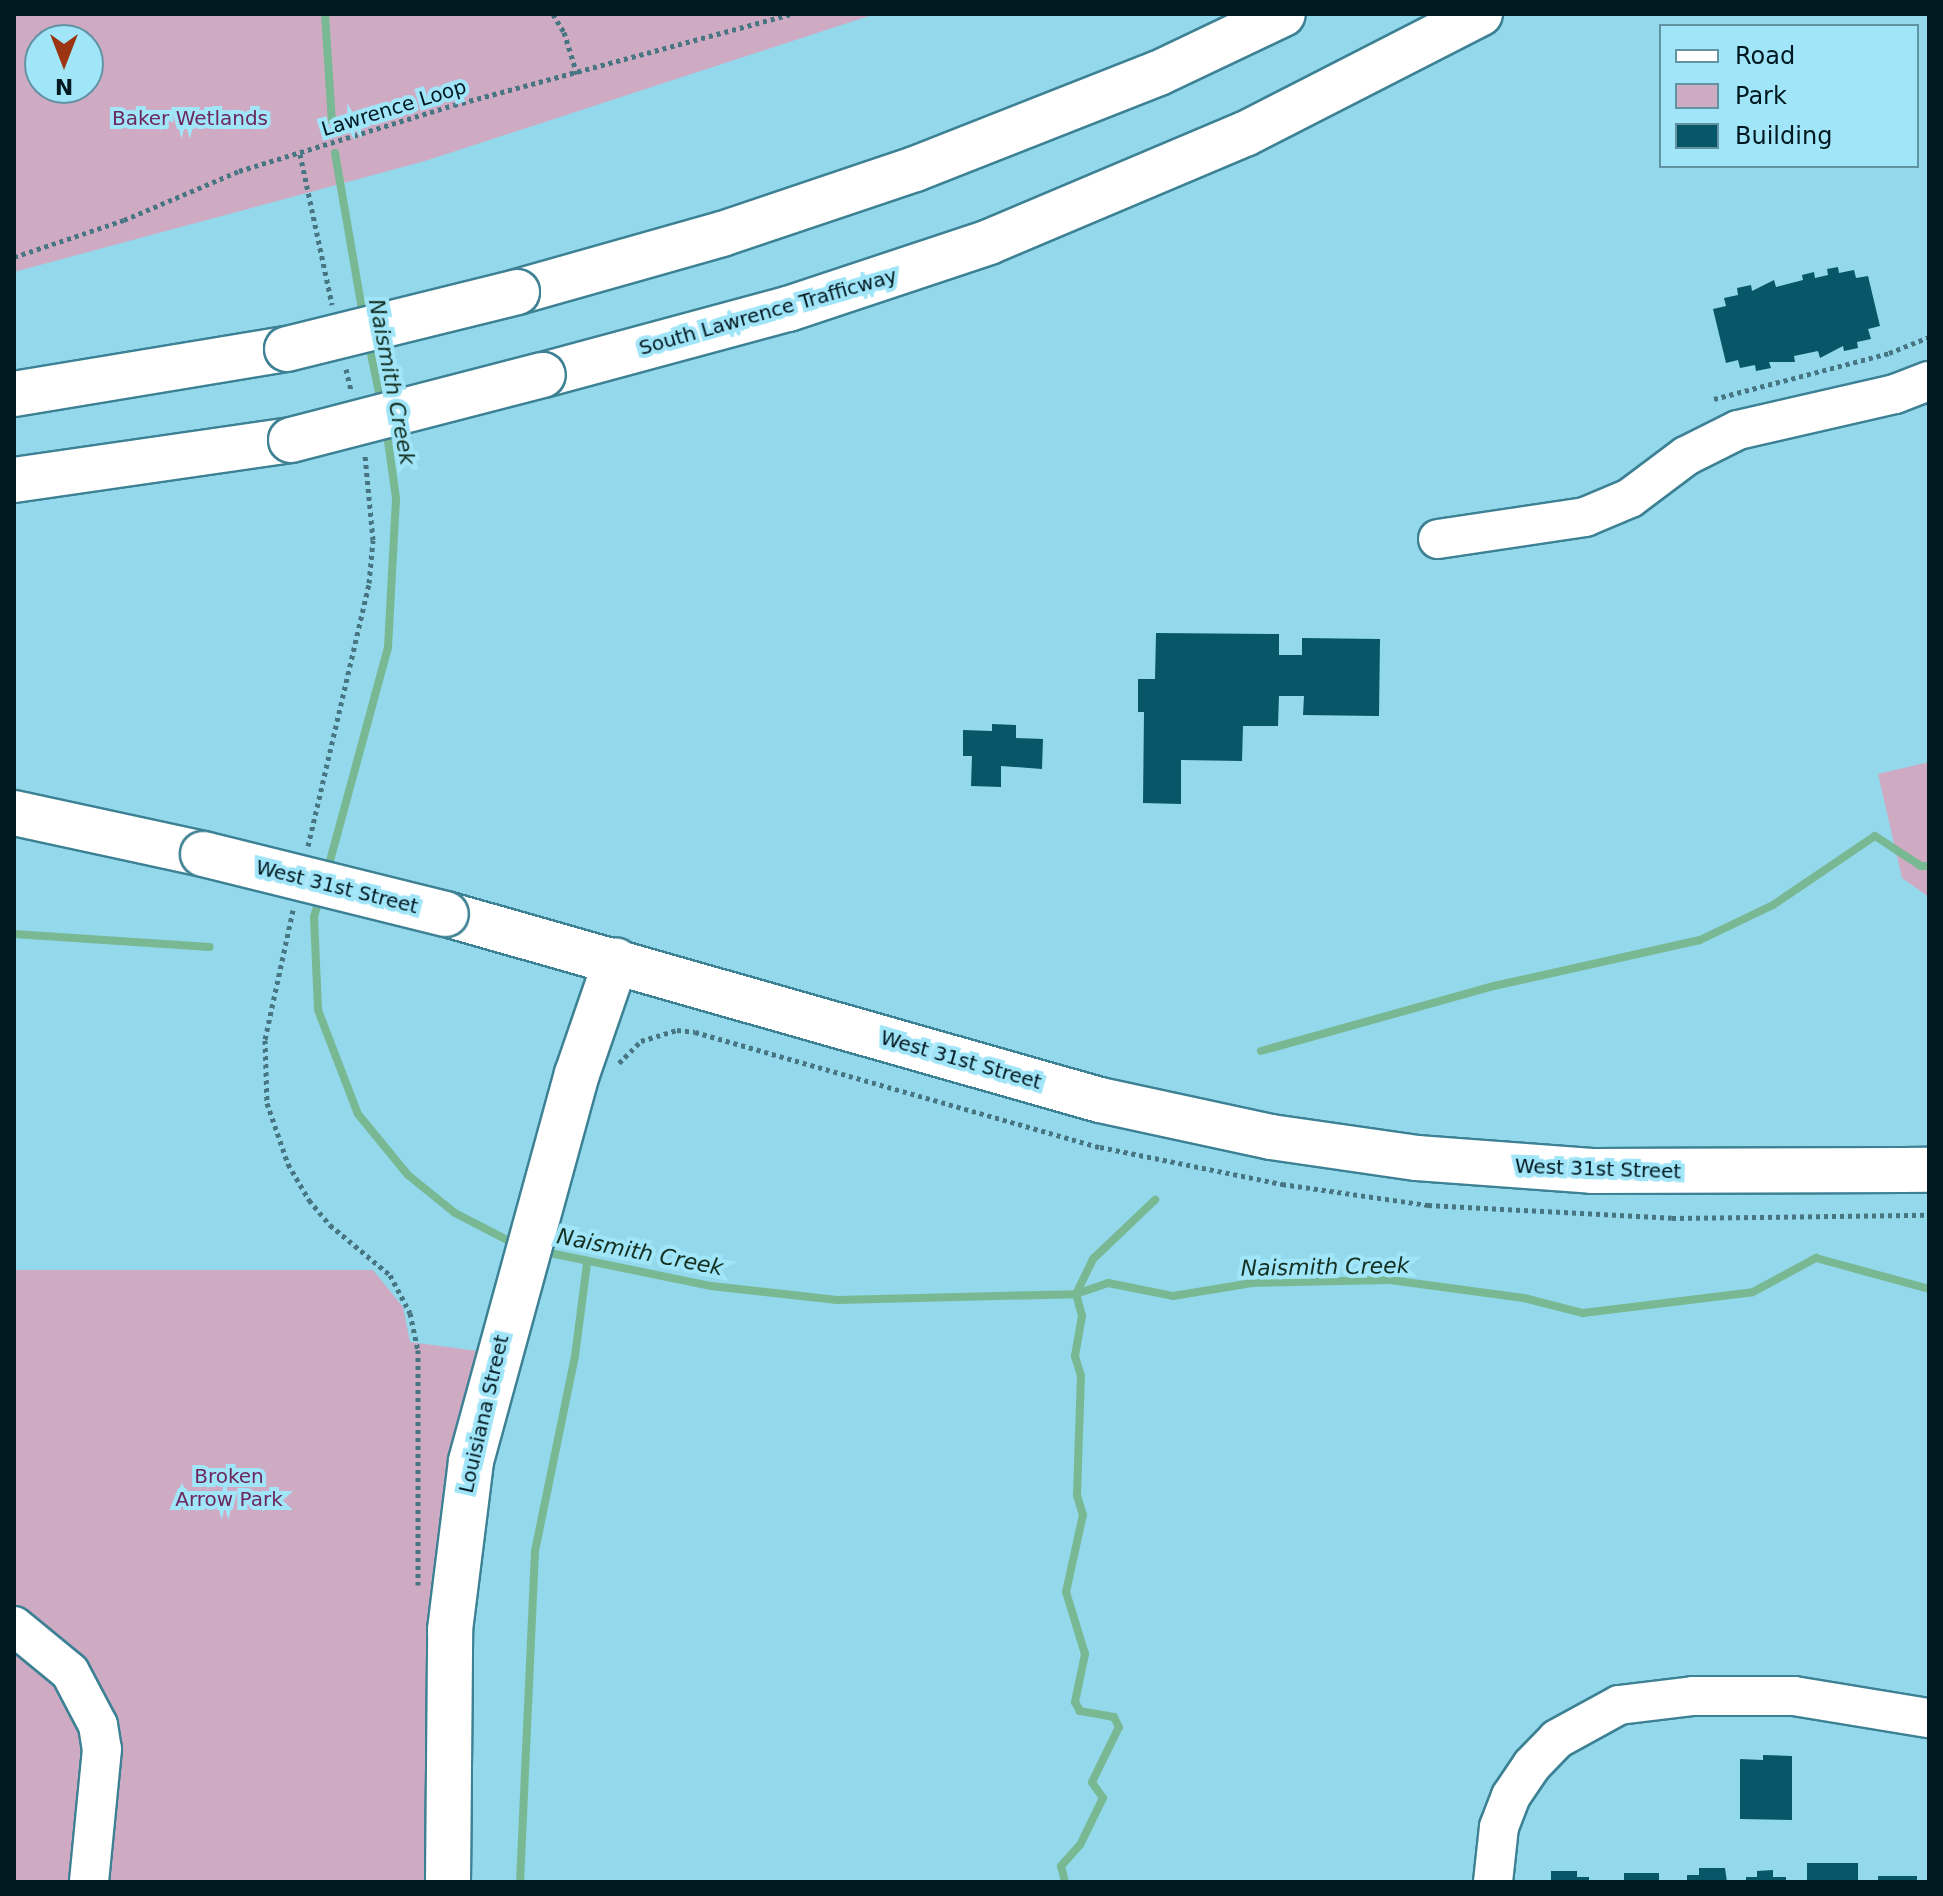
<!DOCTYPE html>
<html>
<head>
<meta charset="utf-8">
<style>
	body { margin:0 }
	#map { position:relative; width:1943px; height:1896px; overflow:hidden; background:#94d8ec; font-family:"DejaVu Sans",sans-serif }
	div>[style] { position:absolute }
	.green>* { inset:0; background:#cfaac3 }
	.stream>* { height:8px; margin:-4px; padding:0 4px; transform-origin:4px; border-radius:4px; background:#78b993 }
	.building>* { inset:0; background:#075769; transform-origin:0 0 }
	.path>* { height:5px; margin-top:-2.5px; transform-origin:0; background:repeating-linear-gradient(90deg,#477582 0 4px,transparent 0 8px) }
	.roads { filter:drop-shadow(2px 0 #3d8194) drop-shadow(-2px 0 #3d8194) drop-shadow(0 2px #3d8194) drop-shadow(0 -2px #3d8194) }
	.minor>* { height:38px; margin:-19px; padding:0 19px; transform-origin:19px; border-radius:19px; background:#fff }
	.major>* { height:44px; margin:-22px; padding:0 22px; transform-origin:22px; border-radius:22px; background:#fff }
	.highway>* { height:44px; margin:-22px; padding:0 22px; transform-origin:22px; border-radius:22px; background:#fff }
	.bridges { filter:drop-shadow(2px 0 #3d8194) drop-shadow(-2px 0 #3d8194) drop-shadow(0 2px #3d8194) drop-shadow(0 -2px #3d8194) }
	.major-bridge>* { height:44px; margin:-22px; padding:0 22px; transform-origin:22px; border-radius:22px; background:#fff }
	.highway-bridge>* { height:44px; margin:-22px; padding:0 22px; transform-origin:22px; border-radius:22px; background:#fff }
	span { translate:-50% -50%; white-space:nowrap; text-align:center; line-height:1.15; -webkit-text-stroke:8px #a1e5f9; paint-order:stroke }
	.street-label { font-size:20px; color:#00181f }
	.park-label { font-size:20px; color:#6c285c }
	.water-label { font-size:22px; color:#133021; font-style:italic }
	.frame { position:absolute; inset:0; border:16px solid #00181f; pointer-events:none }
	.legend { position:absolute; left:1659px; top:24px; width:260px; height:144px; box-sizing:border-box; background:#a1e5f9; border:2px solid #6193a2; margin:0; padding:10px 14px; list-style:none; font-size:24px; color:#00181f }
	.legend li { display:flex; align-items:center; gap:16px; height:40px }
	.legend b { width:40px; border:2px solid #6193a2 }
	.north { position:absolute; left:24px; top:24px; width:80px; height:80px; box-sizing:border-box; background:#a1e5f9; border:2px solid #6193a2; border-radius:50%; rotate:180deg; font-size:22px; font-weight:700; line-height:32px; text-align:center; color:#00181f }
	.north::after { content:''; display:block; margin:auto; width:28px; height:36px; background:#9b3511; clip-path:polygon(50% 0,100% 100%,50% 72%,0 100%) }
</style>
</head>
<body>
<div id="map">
	<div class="green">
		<i style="clip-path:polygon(evenodd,14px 14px,875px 14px,425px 161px,14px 272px,14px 14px,40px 40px,88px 40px,88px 88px,40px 88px,40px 40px)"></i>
		<i style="clip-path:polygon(1929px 762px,1929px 897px,1902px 878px,1878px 774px)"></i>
		<i style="clip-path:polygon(14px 1270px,373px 1270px,403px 1307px,410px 1342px,478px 1351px,432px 1882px,14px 1882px)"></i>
	</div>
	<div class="stream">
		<i style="left:325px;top:14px;width:107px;rotate:86.3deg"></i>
		<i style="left:335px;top:153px;width:164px;rotate:80.2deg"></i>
		<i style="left:368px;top:340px;width:63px;rotate:78.2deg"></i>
		<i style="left:327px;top:872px;width:233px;rotate:-74.8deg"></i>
		<i style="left:388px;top:647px;width:149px;rotate:-86.9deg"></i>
		<i style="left:396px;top:498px;width:72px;rotate:-98deg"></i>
		<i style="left:320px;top:896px;width:22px;rotate:106deg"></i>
		<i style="left:314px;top:917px;width:93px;rotate:87.5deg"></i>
		<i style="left:318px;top:1010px;width:111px;rotate:69deg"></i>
		<i style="left:358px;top:1114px;width:79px;rotate:50.7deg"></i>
		<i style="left:408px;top:1175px;width:60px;rotate:39deg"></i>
		<i style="left:455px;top:1213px;width:68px;rotate:27.3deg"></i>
		<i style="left:14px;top:934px;width:196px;rotate:3.8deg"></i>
		<i style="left:1261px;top:1051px;width:242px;rotate:-15.6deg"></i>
		<i style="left:1494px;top:986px;width:211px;rotate:-12.6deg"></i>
		<i style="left:1700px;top:940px;width:81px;rotate:-25.6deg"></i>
		<i style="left:1773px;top:905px;width:123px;rotate:-34.1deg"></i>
		<i style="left:1875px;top:836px;width:55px;rotate:33.1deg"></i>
		<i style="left:1921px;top:866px;width:8px"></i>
		<i style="left:540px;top:1251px;width:175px;rotate:11.6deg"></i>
		<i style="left:711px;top:1286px;width:127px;rotate:6.3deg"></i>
		<i style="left:837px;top:1300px;width:239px;rotate:-1.4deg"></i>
		<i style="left:1076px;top:1294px;width:34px;rotate:-19deg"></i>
		<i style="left:1108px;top:1283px;width:66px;rotate:11.3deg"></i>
		<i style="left:1173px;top:1296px;width:80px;rotate:-9.3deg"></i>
		<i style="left:1252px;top:1283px;width:138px;rotate:-1.2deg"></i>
		<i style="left:1390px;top:1280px;width:135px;rotate:7.7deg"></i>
		<i style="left:1524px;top:1298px;width:61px;rotate:14.3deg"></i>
		<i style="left:1583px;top:1313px;width:171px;rotate:-7deg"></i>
		<i style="left:1753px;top:1292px;width:72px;rotate:-28.4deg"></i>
		<i style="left:1816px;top:1258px;width:117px;rotate:15.3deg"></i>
		<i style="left:520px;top:1882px;width:331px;rotate:-87.4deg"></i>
		<i style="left:535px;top:1551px;width:199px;rotate:-78.4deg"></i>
		<i style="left:575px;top:1356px;width:93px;rotate:-82.6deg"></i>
		<i style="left:1065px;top:1882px;width:16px;rotate:-104deg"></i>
		<i style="left:1061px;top:1866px;width:28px;rotate:-48deg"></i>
		<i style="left:1080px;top:1845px;width:52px;rotate:-63.9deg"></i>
		<i style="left:1103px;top:1798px;width:19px;rotate:-125deg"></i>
		<i style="left:1092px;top:1782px;width:61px;rotate:-63.9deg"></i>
		<i style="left:1119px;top:1727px;width:11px;rotate:-117deg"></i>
		<i style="left:1114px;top:1717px;width:35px;rotate:-170deg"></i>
		<i style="left:1080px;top:1711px;width:10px;rotate:-119deg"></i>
		<i style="left:1075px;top:1702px;width:49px;rotate:-78.2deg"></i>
		<i style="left:1085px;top:1654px;width:65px;rotate:-107deg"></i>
		<i style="left:1066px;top:1592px;width:79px;rotate:-77.6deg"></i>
		<i style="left:1083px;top:1515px;width:21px;rotate:-107deg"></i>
		<i style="left:1077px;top:1495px;width:119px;rotate:-88.1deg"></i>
		<i style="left:1081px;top:1376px;width:21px;rotate:-107deg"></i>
		<i style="left:1075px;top:1356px;width:41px;rotate:-80.1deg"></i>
		<i style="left:1082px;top:1316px;width:23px;rotate:-105deg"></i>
		<i style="left:1076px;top:1294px;width:39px;rotate:-64deg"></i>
		<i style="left:1093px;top:1259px;width:86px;rotate:-43.6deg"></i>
	</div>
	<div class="building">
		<i style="clip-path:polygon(1838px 267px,1839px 273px,1854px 270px,1856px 278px,1868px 276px,1880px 326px,1868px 329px,1871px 339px,1857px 342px,1858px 348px,1844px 351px,1843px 346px,1820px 358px,1818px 351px,1794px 356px,1795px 362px,1769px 362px,1771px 368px,1756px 371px,1755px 365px,1740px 368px,1738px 360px,1726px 363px,1713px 309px,1726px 306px,1724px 298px,1738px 295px,1737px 288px,1751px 285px,1752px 291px,1774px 280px,1776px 287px,1803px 280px,1802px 275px,1814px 272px,1815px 278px,1828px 275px,1827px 269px)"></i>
		<i style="clip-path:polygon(1156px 633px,1279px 634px,1279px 655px,1302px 655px,1302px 638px,1380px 639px,1379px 716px,1303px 715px,1304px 696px,1279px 696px,1278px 726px,1243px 726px,1242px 761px,1181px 760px,1181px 804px,1143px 803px,1144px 712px,1138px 712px,1138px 679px,1155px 679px)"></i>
		<i style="clip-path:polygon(992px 724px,1016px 725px,1016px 738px,1043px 739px,1042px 769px,1001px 766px,1001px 787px,971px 786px,972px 756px,963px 756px,963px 730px,992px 731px)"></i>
		<i style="clip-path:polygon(1763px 1755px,1792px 1756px,1792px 1820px,1740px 1819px,1740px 1759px,1763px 1760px)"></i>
		<i style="left:1807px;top:1863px;width:51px;height:19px"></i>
		<i style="clip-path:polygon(1699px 1868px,1725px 1868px,1727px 1882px,1687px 1882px,1687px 1875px,1699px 1875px)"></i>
		<i style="clip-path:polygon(1773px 1870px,1773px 1877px,1786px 1877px,1786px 1882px,1746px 1882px,1746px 1877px,1757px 1877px,1757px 1871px)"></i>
		<i style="clip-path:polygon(1551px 1871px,1577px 1871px,1577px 1877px,1589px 1877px,1589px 1882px,1551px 1882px)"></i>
		<i style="left:1624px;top:1873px;width:35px;height:9px"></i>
		<i style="left:1878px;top:1876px;width:39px;height:6px"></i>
	</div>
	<div class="path">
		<i style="left:553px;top:14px;width:21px;rotate:59deg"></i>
		<i style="left:564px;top:32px;width:44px;rotate:72.8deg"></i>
		<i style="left:300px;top:154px;width:154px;rotate:78deg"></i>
		<i style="left:14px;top:257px;width:116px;rotate:-18.6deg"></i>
		<i style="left:124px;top:220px;width:125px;rotate:-23.1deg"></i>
		<i style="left:239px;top:171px;width:225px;rotate:-17.1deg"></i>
		<i style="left:454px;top:105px;width:350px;rotate:-15.1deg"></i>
		<i style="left:346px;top:369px;width:23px;rotate:77deg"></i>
		<i style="left:1714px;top:399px;width:181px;rotate:-14.7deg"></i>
		<i style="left:1889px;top:353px;width:43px;rotate:-21.8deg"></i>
		<i style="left:308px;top:846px;width:270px;rotate:-76.9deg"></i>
		<i style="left:369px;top:583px;width:43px;rotate:-84.7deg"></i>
		<i style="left:373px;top:540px;width:85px;rotate:-95.4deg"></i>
		<i style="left:293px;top:910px;width:133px;rotate:102.2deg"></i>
		<i style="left:265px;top:1040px;width:63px;rotate:88.2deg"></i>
		<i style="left:267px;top:1103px;width:65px;rotate:71deg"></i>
		<i style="left:288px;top:1164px;width:42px;rotate:59.7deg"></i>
		<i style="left:309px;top:1200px;width:33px;rotate:50deg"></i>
		<i style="left:330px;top:1225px;width:78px;rotate:39.8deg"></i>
		<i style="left:390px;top:1275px;width:43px;rotate:62.2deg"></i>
		<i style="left:410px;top:1313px;width:38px;rotate:78deg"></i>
		<i style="left:418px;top:1350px;width:235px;rotate:90deg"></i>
		<i style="left:619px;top:1063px;width:31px;rotate:-45deg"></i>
		<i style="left:641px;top:1041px;width:38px;rotate:-17deg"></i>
		<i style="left:677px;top:1030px;width:18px;rotate:6deg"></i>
		<i style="left:695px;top:1032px;width:421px;rotate:15.9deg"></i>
		<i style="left:1100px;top:1147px;width:186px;rotate:11.5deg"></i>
		<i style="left:1282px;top:1184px;width:148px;rotate:8.2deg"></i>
		<i style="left:1428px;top:1205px;width:244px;rotate:3deg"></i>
		<i style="left:1672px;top:1218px;width:257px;rotate:-0.7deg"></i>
	</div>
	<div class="roads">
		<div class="minor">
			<i style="left:1438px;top:539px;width:149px;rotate:-8.5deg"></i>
			<i style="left:1585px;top:517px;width:49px;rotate:-22.9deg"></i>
			<i style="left:1630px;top:498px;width:70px;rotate:-36.9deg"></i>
			<i style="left:1686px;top:456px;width:58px;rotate:-26.6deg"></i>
			<i style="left:1738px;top:430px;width:161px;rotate:-12.9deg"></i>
			<i style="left:1895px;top:394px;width:36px;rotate:-21deg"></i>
			<i style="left:14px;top:1626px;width:72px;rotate:39.4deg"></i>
			<i style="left:70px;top:1672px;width:60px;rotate:62.2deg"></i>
			<i style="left:98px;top:1725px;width:24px;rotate:81deg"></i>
			<i style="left:102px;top:1749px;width:134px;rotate:95.6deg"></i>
			<i style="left:1493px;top:1882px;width:55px;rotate:-83.8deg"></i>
			<i style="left:1499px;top:1827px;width:33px;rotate:-69deg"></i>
			<i style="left:1511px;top:1796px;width:37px;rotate:-56deg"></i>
			<i style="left:1532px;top:1765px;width:36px;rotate:-46deg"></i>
			<i style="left:1557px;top:1739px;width:71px;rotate:-28.7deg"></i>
			<i style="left:1619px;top:1705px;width:75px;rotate:-6.9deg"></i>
			<i style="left:1693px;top:1696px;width:101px"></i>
			<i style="left:1794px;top:1696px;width:137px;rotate:9.3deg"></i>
		</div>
		<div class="major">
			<i style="left:14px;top:813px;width:193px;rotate:12.2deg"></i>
			<i style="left:446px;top:914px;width:680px;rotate:15.88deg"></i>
			<i style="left:1100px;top:1100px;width:175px;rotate:12.2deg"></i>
			<i style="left:1271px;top:1137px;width:148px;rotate:8.2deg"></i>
			<i style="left:1417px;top:1158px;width:175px;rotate:4.2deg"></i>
			<i style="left:1592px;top:1171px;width:337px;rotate:-0.2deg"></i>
			<i style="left:448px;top:1882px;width:252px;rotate:-89.5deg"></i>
			<i style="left:450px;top:1630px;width:170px;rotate:-82.9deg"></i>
			<i style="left:471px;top:1461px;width:401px;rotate:-74.7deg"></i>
			<i style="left:577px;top:1074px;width:120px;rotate:-71deg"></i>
		</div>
		<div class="highway">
			<i style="left:517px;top:292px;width:213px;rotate:-15.8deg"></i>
			<i style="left:722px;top:234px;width:204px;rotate:-18.6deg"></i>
			<i style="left:915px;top:169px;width:262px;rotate:-21.5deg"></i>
			<i style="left:1159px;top:73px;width:137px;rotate:-25.4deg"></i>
			<i style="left:543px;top:375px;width:254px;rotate:-15.1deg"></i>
			<i style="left:788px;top:309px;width:212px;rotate:-18.4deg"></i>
			<i style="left:989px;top:242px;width:278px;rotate:-22.9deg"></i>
			<i style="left:1245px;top:134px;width:264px;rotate:-27.1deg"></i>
			<i style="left:14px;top:394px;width:277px;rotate:-9.4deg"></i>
			<i style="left:14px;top:480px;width:280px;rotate:-8.2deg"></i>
		</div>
	</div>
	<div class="bridges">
		<div class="major-bridge">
			<i style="left:203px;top:854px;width:250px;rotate:13.9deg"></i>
		</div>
		<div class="highway-bridge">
			<i style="left:287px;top:349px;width:237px;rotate:-13.9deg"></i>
			<i style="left:291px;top:440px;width:260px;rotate:-14.5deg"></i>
		</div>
	</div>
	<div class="street-label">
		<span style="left:394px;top:108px;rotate:-17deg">Lawrence Loop</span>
		<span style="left:768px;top:312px;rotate:-16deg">South Lawrence Trafficway</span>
		<span style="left:337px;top:887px;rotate:14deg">West 31st Street</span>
		<span style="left:961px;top:1060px;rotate:16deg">West 31st Street</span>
		<span style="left:1598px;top:1169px;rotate:2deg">West 31st Street</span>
		<span style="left:484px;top:1414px;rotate:-77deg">Louisiana Street</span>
	</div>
	<div class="park-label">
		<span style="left:190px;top:118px">Baker Wetlands</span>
		<span style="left:229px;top:1488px">Broken<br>Arrow Park</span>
	</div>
	<div class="water-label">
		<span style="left:392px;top:382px;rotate:79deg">Naismith Creek</span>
		<span style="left:640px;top:1252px;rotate:11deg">Naismith Creek</span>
		<span style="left:1325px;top:1267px;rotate:-1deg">Naismith Creek</span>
	</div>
	<div class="frame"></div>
	<ul class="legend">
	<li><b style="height:10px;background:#fff"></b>Road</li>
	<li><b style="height:22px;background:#cfaac3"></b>Park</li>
	<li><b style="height:22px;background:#075769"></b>Building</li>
	</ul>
	<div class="north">N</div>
</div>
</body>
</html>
